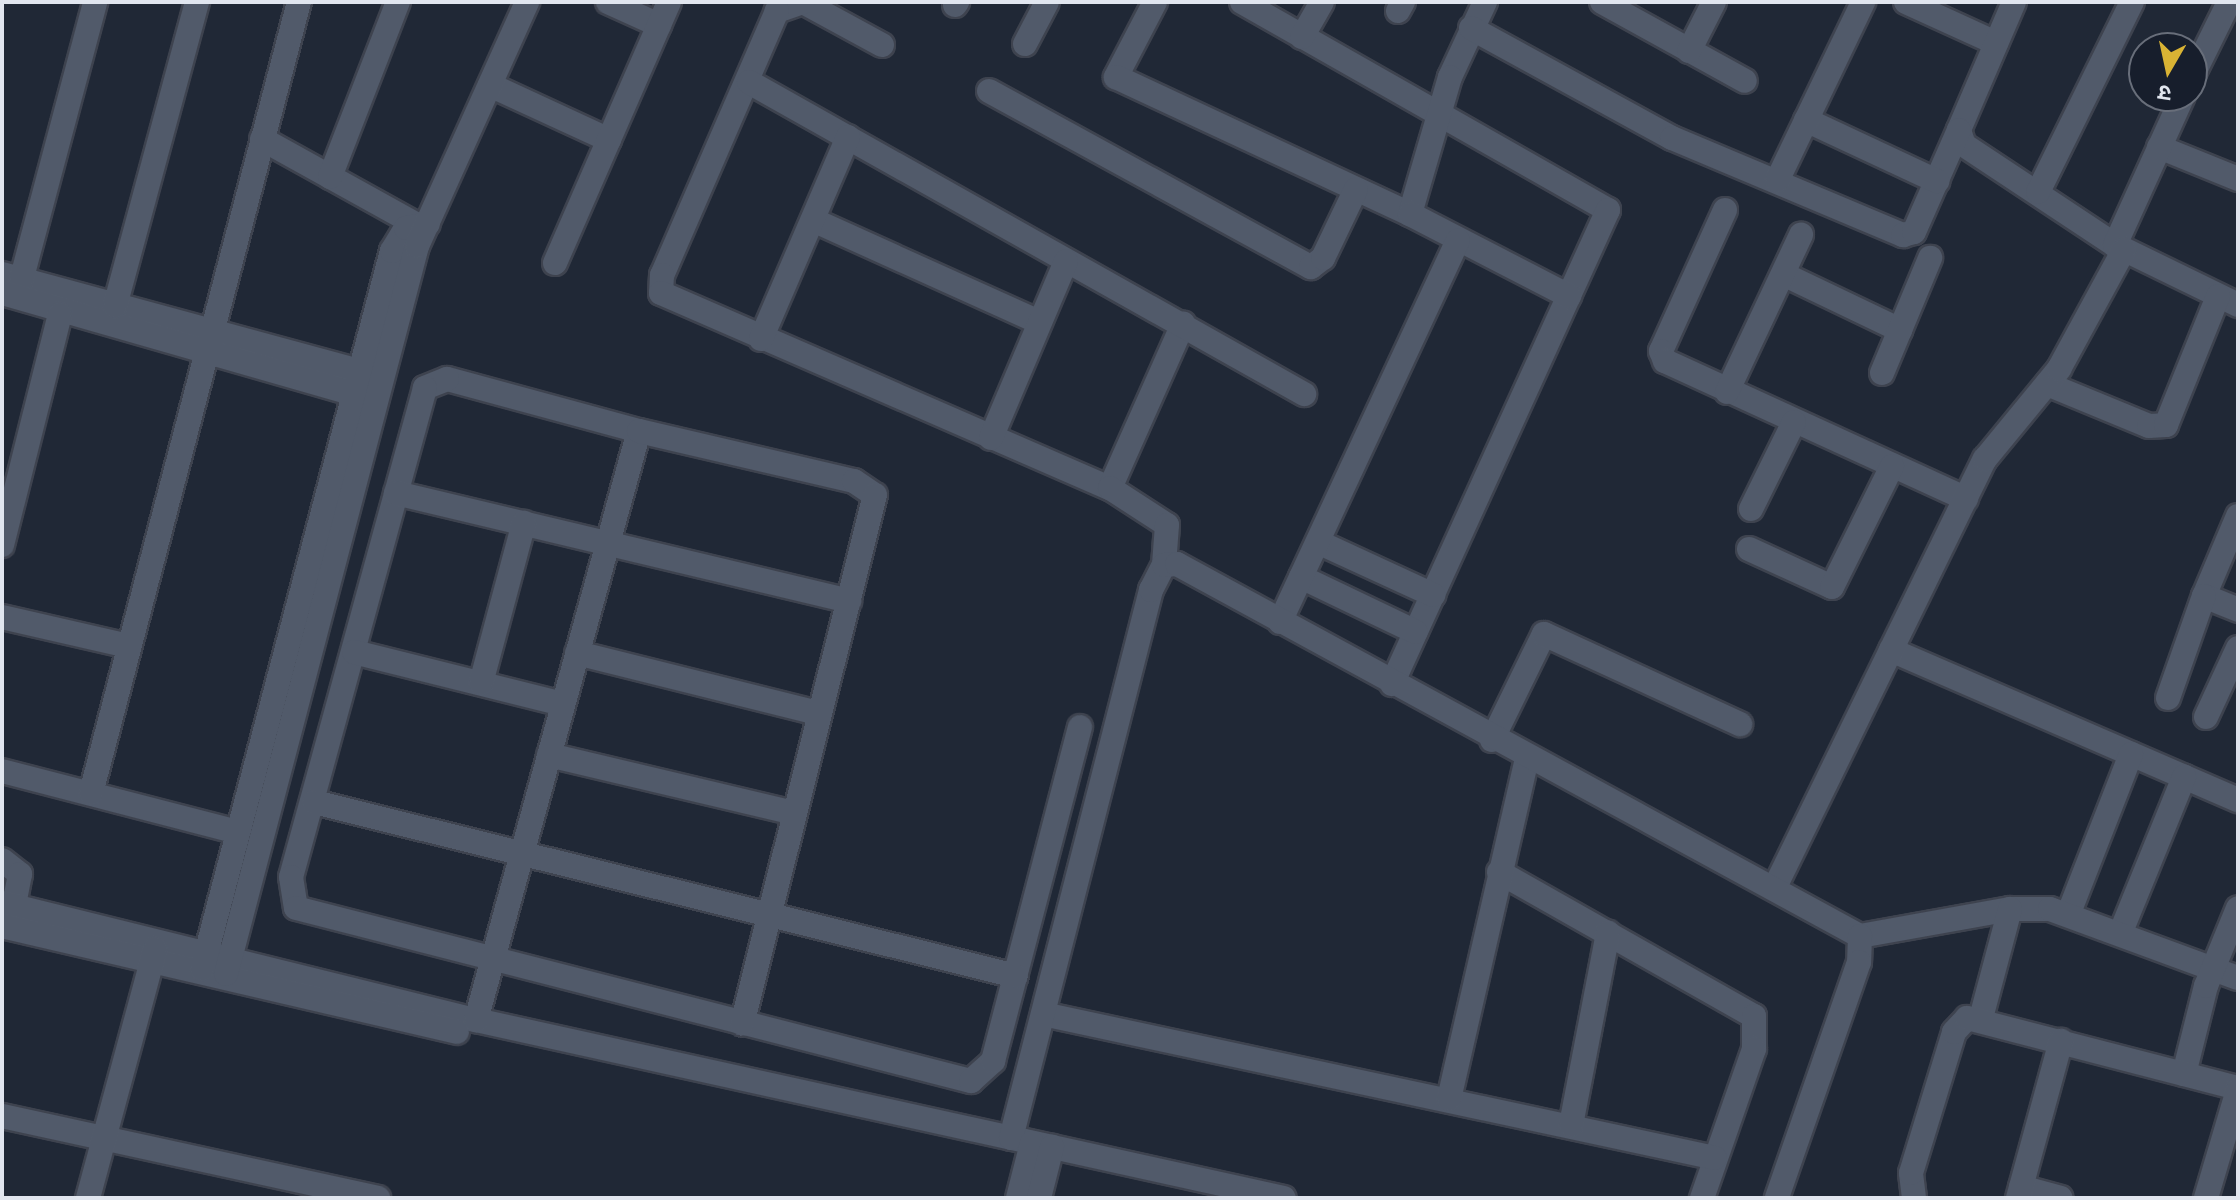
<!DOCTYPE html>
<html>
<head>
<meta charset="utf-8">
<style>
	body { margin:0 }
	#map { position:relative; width:2240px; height:1200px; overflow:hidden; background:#202836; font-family:"PT Sans Narrow","Noto Sans Devanagari",sans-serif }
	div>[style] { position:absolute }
	.roads { filter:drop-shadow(2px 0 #3e434f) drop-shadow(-2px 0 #3e434f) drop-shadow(0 2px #3e434f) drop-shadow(0 -2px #3e434f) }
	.minor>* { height:24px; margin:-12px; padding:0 12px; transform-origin:12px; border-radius:12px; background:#515a6a }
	span { translate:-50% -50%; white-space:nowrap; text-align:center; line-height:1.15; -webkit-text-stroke:7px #171e2c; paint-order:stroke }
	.frame { position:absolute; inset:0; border:4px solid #e1e6ef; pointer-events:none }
	.north { position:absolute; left:2128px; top:32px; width:80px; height:80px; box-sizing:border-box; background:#171e2c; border:2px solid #686e7a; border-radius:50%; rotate:189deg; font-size:22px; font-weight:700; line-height:32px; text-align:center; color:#e1e6ef }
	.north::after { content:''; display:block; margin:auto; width:28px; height:36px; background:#d9b334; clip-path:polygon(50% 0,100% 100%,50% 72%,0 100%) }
</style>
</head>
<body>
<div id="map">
	<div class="roads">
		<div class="minor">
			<i style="left:608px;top:2px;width:56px;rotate:24.3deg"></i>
			<i style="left:1155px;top:2px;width:85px;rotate:117.5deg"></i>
			<i style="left:1116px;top:77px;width:324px;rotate:25deg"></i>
			<i style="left:1242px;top:2px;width:421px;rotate:29.6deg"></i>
			<i style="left:1608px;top:210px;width:521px;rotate:114.5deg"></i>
			<i style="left:1485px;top:2px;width:83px;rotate:115deg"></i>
			<i style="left:1450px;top:77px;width:143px;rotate:106.3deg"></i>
			<i style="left:1410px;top:214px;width:179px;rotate:27.3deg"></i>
			<i style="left:1602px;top:2px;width:163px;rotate:28.9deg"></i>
			<i style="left:1906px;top:2px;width:99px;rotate:24.5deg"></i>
			<i style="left:2014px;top:2px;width:139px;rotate:113.3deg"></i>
			<i style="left:1959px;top:130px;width:16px;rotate:72deg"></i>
			<i style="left:1964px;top:145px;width:181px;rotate:33.5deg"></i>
			<i style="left:2115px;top:245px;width:137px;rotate:26deg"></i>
			<i style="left:955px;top:5px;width:4px;rotate:-56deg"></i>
			<i style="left:1398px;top:11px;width:10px;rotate:-61deg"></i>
			<i style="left:1471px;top:28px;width:229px;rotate:28.7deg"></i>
			<i style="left:1672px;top:138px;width:251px;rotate:22.8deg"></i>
			<i style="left:1903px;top:235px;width:11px;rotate:-15deg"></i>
			<i style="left:1914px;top:232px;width:111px;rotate:-66.2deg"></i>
			<i style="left:1302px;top:37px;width:40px;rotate:-60.3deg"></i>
			<i style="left:1025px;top:44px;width:47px;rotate:-62.4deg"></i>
			<i style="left:882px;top:45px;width:90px;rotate:-151.4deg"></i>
			<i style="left:803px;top:2px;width:28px;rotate:161deg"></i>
			<i style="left:777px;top:11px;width:288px;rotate:113.5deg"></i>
			<i style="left:662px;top:275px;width:18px;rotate:93deg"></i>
			<i style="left:661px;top:293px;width:490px;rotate:23.5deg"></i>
			<i style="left:1110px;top:488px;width:180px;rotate:-66deg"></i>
			<i style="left:1689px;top:51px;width:55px;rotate:-63deg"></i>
			<i style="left:2192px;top:77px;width:84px;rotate:-63.7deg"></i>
			<i style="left:749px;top:82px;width:637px;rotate:29.34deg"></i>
			<i style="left:490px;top:85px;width:131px;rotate:24.8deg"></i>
			<i style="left:989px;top:91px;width:367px;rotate:28.7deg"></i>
			<i style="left:1311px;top:267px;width:15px;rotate:-37deg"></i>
			<i style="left:1323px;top:258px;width:76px;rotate:-64.4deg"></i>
			<i style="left:1806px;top:120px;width:145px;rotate:25deg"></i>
			<i style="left:262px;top:139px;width:179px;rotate:29deg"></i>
			<i style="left:2159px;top:147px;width:85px;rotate:22.1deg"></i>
			<i style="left:330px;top:177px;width:188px;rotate:-68.8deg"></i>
			<i style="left:1777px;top:181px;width:199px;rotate:-64.3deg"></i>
			<i style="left:2038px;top:192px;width:212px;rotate:-63.7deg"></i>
			<i style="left:1725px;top:210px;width:155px;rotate:114.4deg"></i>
			<i style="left:1661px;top:351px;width:11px;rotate:68deg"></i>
			<i style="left:1665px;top:361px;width:331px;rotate:24.6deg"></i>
			<i style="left:813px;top:220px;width:246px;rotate:24.3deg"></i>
			<i style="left:2115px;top:245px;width:164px;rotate:-65.5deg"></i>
			<i style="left:555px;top:263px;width:285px;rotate:-66.4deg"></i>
			<i style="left:2px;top:274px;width:385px;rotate:15.2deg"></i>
			<i style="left:1783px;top:274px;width:130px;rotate:25.6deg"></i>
			<i style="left:21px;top:281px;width:289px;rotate:-75.1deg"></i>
			<i style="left:2px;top:293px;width:377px;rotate:16deg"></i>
			<i style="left:115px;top:306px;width:315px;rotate:-74.9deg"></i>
			<i style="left:761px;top:339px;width:220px;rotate:-66.7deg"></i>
			<i style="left:1882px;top:373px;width:125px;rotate:-67.3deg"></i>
			<i style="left:2047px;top:384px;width:110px;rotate:22.4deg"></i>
			<i style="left:2149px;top:426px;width:17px;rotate:-3deg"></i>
			<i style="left:2166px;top:425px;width:139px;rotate:-68deg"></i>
			<i style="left:1727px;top:392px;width:174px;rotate:-64.8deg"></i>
			<i style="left:639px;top:431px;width:199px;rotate:-164.8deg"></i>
			<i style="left:447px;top:379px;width:24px;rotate:158deg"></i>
			<i style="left:425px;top:388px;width:507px;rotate:105.32deg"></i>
			<i style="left:291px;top:877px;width:31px;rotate:81deg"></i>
			<i style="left:296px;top:908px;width:697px;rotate:14.38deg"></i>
			<i style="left:971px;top:1081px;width:30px;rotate:-42deg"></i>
			<i style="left:993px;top:1061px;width:345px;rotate:-75.4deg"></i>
			<i style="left:991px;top:438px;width:192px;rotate:-67deg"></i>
			<i style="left:1110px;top:488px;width:68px;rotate:33deg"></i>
			<i style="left:1167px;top:525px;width:40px;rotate:94.3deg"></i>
			<i style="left:396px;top:493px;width:466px;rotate:13.4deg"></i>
			<i style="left:1751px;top:509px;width:97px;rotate:-63.7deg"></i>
			<i style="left:2238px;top:516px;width:87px;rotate:113deg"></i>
			<i style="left:2204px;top:596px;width:37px;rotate:22deg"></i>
			<i style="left:1318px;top:542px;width:127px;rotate:24.7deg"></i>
			<i style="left:2px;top:545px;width:238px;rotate:-75.9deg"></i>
			<i style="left:1749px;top:549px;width:91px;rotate:24.6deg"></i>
			<i style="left:1832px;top:587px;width:135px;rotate:-63.6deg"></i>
			<i style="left:1301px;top:577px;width:127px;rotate:25.6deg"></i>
			<i style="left:2px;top:617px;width:130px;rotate:12.9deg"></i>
			<i style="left:1280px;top:622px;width:421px;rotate:-65deg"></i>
			<i style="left:1891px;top:650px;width:378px;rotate:23.4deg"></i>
			<i style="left:354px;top:652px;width:215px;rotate:14deg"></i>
			<i style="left:577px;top:653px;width:247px;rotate:14deg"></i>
			<i style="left:481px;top:683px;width:166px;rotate:-75deg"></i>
			<i style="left:2168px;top:698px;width:108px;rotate:-70.6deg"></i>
			<i style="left:2206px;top:717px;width:76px;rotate:-65.1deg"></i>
			<i style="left:1492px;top:740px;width:118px;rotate:-63.9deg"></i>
			<i style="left:1544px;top:634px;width:216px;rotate:24.7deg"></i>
			<i style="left:549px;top:755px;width:248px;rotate:13.3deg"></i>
			<i style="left:2px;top:771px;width:244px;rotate:14.5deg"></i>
			<i style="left:91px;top:793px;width:818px;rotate:-75.27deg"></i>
			<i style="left:314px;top:802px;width:723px;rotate:13.92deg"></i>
			<i style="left:2px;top:860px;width:23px;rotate:38deg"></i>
			<i style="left:20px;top:874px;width:33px;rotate:101deg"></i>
			<i style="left:1499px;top:872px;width:293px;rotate:29.5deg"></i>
			<i style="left:1754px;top:1016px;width:33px;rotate:90deg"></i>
			<i style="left:1754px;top:1049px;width:158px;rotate:109.2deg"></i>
			<i style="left:1775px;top:887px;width:477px;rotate:-63.9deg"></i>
			<i style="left:1985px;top:459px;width:117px;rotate:-50.6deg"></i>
			<i style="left:2059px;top:369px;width:136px;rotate:-61.4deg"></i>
			<i style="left:2px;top:903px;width:488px;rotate:13.9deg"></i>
			<i style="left:476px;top:1020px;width:827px;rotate:12.42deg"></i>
			<i style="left:2068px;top:915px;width:173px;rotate:-68.6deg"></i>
			<i style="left:2px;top:926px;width:467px;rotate:13.1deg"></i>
			<i style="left:2120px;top:934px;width:170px;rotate:-67.8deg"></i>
			<i style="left:1860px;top:936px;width:152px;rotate:-10.2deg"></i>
			<i style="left:2010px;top:909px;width:40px"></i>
			<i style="left:2050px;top:909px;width:200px;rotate:20.2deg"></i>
			<i style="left:202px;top:969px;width:743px;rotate:-75.18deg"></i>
			<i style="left:392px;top:251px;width:27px;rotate:-59deg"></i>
			<i style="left:406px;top:228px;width:22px;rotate:-10deg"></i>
			<i style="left:226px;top:974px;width:753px;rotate:-75.3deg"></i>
			<i style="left:417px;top:246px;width:268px;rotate:-65.7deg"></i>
			<i style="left:1043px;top:1014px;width:687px;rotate:12.09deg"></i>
			<i style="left:1981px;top:1018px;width:113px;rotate:-75.1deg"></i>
			<i style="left:476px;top:1020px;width:611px;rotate:-74.53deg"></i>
			<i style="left:639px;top:431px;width:221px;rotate:13.1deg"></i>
			<i style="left:854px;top:481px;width:25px;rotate:34deg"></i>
			<i style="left:875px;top:495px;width:545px;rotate:104.11deg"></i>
			<i style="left:2184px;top:1074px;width:91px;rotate:-76deg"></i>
			<i style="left:2206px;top:986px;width:84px;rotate:-67.7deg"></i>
			<i style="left:1449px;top:1099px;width:350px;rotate:-77.1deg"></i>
			<i style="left:2px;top:1116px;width:385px;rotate:12.3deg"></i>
			<i style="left:1571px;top:1125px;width:196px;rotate:-79.1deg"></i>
			<i style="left:1011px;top:1138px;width:566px;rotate:-75.67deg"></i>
			<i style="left:1151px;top:590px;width:28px;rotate:-63deg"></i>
			<i style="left:1164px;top:565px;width:13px;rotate:-4deg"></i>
			<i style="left:1177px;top:564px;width:778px;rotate:28.58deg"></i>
			<i style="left:1860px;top:936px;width:26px;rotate:92deg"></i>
			<i style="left:1859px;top:962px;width:250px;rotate:109.2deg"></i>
			<i style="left:2021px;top:1187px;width:41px;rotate:15.4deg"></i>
			<i style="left:88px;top:1198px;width:258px;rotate:-74.9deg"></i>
			<i style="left:1018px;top:1198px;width:57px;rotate:-75.7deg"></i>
			<i style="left:1039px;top:1198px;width:53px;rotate:-75.7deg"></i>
			<i style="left:1914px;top:1198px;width:25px;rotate:-97deg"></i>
			<i style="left:1911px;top:1173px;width:147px;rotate:-73deg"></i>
			<i style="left:1954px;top:1032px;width:19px;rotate:-47deg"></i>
			<i style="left:1967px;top:1018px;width:280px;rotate:14.5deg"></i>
			<i style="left:2018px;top:1198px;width:163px;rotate:-74.7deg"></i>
			<i style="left:2206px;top:1198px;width:113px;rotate:-73.5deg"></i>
		</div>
	</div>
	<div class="frame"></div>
	<div class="north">उ</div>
</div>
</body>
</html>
